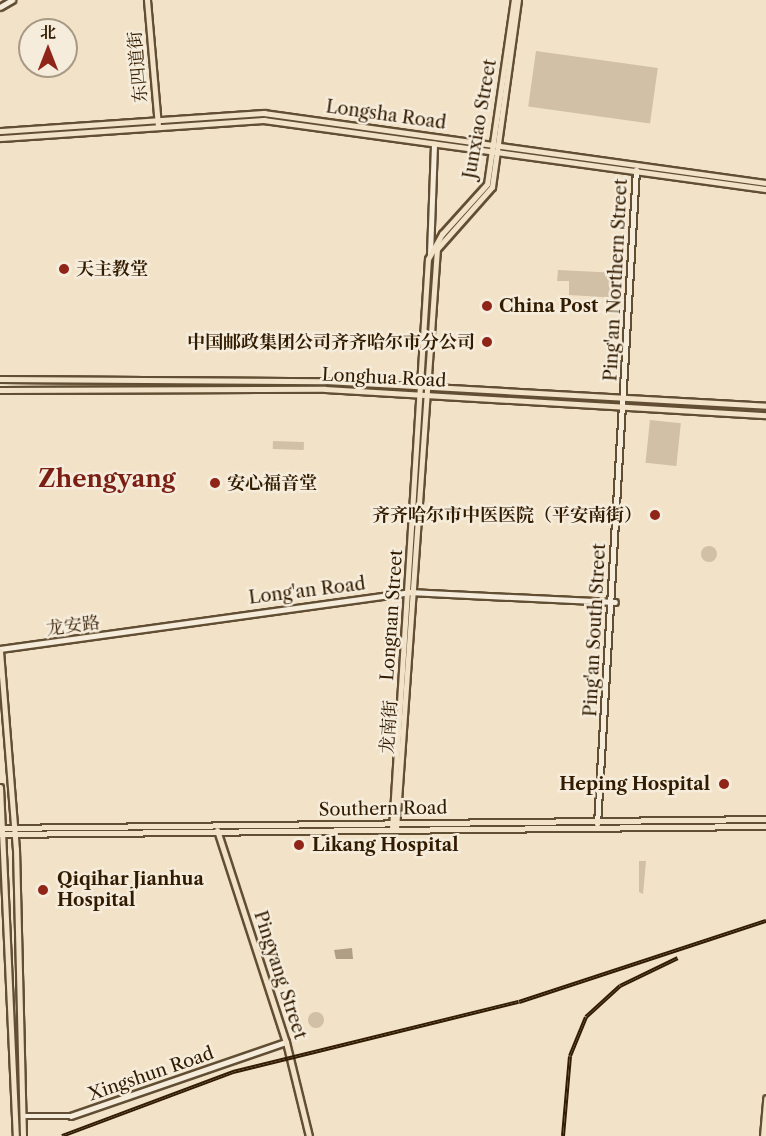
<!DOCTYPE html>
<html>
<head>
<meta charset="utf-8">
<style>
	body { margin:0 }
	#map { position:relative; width:766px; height:1136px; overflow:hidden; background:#f1e2c8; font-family:"Libre Caslon Text","Noto Serif SC",serif }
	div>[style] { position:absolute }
	.green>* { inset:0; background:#d1c0a6; transform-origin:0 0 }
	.round { border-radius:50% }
	.water>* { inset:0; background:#b09f84 }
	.roads { filter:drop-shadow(2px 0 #624e33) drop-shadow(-2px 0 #624e33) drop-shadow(0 2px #624e33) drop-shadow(0 -2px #624e33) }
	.minor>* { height:4.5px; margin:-2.25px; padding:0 2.25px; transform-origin:2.25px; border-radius:2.25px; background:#f6ecdb }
	.major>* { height:5px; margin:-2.5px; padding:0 2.5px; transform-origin:2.5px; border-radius:2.5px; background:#f1e2c8 }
	.rail>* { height:4px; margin-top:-2px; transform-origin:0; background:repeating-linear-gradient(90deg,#f6ecdb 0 4.5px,#321c01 0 9px); box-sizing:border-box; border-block:2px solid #321c01 }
	.dots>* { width:16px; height:16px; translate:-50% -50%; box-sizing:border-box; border:3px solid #f6ecdb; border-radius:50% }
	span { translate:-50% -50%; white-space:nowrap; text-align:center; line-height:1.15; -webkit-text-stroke:5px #f6ecdb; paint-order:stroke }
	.street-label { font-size:18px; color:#321c01 }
	.poi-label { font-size:18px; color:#321c01; font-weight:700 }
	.left { translate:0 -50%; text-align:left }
	.right { translate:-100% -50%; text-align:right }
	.district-label { font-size:24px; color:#7a1f14; font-weight:700 }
	.north { position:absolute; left:18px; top:18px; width:60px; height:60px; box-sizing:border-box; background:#f6ecdb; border:2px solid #a89984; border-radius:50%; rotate:0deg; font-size:16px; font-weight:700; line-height:24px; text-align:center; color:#321c01 }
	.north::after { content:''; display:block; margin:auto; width:21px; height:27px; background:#8f2418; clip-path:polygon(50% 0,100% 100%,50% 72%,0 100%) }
</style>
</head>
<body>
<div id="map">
	<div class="green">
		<i style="left:536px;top:51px;width:123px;height:56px;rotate:8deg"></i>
		<i style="clip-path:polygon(558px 270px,619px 273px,618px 298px,569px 295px,569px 281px,557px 281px)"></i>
		<i style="left:650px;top:420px;width:31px;height:43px;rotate:6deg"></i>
		<i style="left:273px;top:441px;width:31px;height:8px;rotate:2deg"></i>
		<i class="round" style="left:701px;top:546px;width:16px;height:16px"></i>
		<i style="clip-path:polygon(639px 861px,646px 861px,643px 894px,639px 892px)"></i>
		<i class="round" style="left:308px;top:1012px;width:16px;height:16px"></i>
	</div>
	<div class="water">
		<i style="clip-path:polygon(352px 948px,353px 959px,336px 959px,334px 950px)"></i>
	</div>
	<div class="roads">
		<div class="minor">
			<i style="left:0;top:7px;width:14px;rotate:-30deg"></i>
			<i style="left:430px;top:254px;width:110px;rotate:-87.9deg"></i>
			<i style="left:0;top:649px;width:413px;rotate:-7.9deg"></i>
			<i style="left:409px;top:592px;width:206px;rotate:2.8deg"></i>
			<i style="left:597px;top:824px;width:655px;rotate:-86.59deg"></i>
			<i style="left:23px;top:1116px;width:48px"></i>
			<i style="left:71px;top:1116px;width:227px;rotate:-19deg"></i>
		</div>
		<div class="major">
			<i style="left:147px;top:0;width:126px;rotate:85deg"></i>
			<i style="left:0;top:131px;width:265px;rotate:-3.9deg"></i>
			<i style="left:264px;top:113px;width:507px;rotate:7.94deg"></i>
			<i style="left:0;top:138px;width:265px;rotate:-3.9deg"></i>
			<i style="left:264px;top:120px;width:507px;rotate:7.83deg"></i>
			<i style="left:0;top:379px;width:325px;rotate:0.4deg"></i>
			<i style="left:325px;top:381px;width:442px;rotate:3.2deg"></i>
			<i style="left:0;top:390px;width:325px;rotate:-0.2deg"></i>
			<i style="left:325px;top:389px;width:442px;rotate:3.4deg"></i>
			<i style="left:0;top:651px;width:199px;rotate:85.4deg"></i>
			<i style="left:16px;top:849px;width:287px;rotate:88.6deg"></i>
			<i style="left:0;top:787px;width:349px;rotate:87.4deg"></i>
			<i style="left:0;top:828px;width:766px;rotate:-0.67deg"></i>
			<i style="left:392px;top:829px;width:571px;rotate:-86.39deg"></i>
			<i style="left:428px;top:259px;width:29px;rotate:-61deg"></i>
			<i style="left:442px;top:234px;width:67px;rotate:-48deg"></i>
			<i style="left:487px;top:184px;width:186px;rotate:-81.7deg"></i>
			<i style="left:396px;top:829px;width:581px;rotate:-85.96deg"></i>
			<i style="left:437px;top:249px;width:83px;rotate:-48.4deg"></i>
			<i style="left:492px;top:187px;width:189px;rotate:-82.1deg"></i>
			<i style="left:217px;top:830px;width:223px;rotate:72deg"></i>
			<i style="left:286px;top:1042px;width:97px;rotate:76.3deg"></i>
			<i style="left:0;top:834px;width:766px;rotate:-0.6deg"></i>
			<i style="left:763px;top:1136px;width:38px;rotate:-85deg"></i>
		</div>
	</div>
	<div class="rail">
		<i style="left:62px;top:1136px;width:183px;rotate:-20.5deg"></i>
		<i style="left:233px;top:1072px;width:294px;rotate:-13.8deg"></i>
		<i style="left:519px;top:1002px;width:260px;rotate:-18.2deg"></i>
		<i style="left:563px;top:1136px;width:80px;rotate:-85deg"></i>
		<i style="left:570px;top:1056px;width:42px;rotate:-67.7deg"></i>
		<i style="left:586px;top:1017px;width:46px;rotate:-42.4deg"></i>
		<i style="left:620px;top:986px;width:64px;rotate:-25.8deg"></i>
	</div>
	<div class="dots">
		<i style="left:64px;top:269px;background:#8f2418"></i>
		<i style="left:487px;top:306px;background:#8f2418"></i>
		<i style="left:487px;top:342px;background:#8f2418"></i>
		<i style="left:215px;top:483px;background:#8f2418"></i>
		<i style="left:655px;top:515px;background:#8f2418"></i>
		<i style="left:724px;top:784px;background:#8f2418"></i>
		<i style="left:299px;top:845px;background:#8f2418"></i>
		<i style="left:43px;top:890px;background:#8f2418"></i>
	</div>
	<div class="street-label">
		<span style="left:138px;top:67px;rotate:-95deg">东四道街</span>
		<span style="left:386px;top:115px;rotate:8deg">Longsha Road</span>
		<span style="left:480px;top:119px;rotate:-80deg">Junxiao Street</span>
		<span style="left:616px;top:280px;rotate:-87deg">Ping'an Northern Street</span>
		<span style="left:384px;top:378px;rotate:3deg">Longhua Road</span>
		<span style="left:307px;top:591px;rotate:-7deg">Long'an Road</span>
		<span style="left:392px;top:615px;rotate:-86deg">Longnan Street</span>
		<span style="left:73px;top:626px;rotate:-7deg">龙安路</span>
		<span style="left:595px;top:630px;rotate:-87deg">Ping'an South Street</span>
		<span style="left:389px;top:727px;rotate:-86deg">龙南街</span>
		<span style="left:383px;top:809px;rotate:-1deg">Southern Road</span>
		<span style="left:280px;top:975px;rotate:72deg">Pingyang Street</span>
		<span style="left:151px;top:1074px;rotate:-19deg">Xingshun Road</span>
	</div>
	<div class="poi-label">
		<span class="left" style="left:76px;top:269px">天主教堂</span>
		<span class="left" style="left:499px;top:306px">China Post</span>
		<span class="right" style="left:475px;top:342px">中国邮政集团公司齐齐哈尔市分公司</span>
		<span class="left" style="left:227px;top:483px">安心福音堂</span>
		<span class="right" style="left:642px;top:515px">齐齐哈尔市中医医院（平安南街）</span>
		<span class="right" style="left:710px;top:784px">Heping Hospital</span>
		<span class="left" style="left:312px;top:845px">Likang Hospital</span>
		<span class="left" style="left:57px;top:890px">Qiqihar Jianhua<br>Hospital</span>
	</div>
	<div class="district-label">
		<span style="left:107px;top:479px">Zhengyang</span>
	</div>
	<div class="north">北</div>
</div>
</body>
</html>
